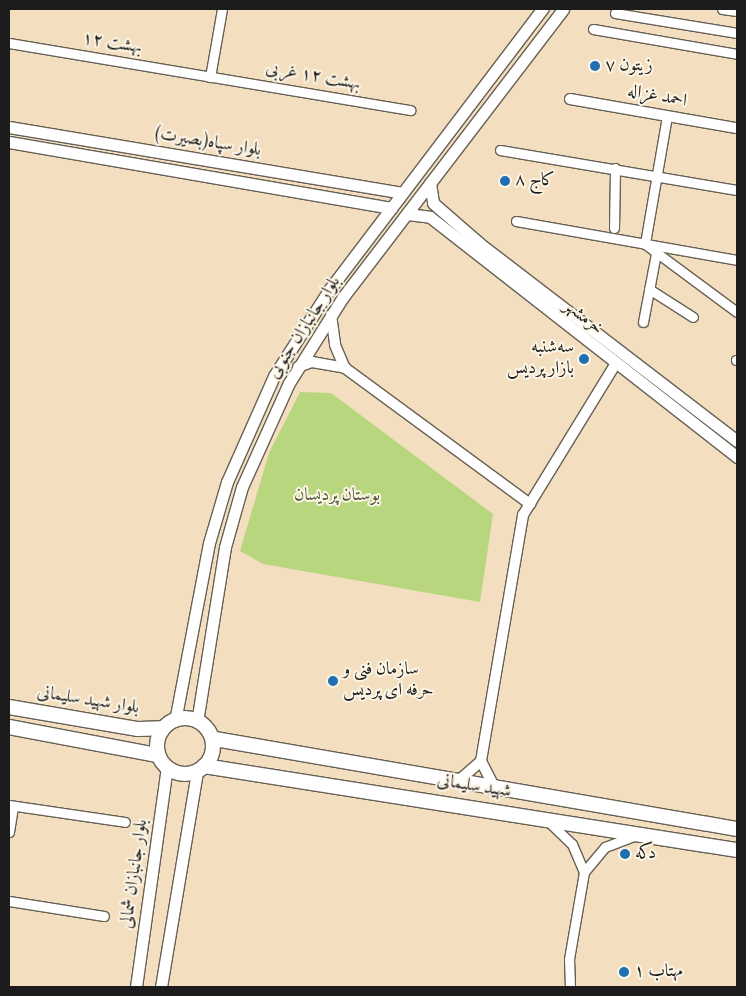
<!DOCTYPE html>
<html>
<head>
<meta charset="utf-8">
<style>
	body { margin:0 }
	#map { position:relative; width:746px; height:996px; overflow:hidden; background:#f3dfc0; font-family:Vollkorn,Amiri,serif }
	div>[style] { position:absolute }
	.green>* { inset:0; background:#b8d67d }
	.roads { filter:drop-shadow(1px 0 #676055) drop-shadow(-1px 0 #676055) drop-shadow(0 1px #676055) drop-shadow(0 -1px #676055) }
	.minor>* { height:9px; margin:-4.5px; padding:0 4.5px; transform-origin:4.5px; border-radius:4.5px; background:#fff }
	.tertiary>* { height:10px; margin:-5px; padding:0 5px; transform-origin:5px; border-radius:5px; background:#fff }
	.secondary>* { height:11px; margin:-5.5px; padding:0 5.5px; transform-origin:5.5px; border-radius:5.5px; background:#fff }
	.primary>* { height:14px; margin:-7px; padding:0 7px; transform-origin:7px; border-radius:7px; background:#fff }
	.primary>.ring { margin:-7px; padding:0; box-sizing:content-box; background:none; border:14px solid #fff; border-radius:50% }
	.dots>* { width:14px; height:14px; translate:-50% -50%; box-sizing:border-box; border:2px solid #fcf5e5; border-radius:50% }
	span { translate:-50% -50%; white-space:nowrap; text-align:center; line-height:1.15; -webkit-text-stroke:4px #fcf5e5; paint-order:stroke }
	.street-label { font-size:18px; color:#1c1c1c }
	.poi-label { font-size:18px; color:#1c1c1c }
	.left { translate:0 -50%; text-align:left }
	.right { translate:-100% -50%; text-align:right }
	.park-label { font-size:18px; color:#4b5439 }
	.frame { position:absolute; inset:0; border:10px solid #1c1c1c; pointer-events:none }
</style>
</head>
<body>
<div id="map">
	<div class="green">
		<i style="clip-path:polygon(300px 392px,331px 393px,493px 514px,480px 602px,263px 564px,240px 551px,269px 453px)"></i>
	</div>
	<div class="roads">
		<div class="minor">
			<i style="left:722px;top:9px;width:15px;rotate:8deg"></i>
			<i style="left:615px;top:13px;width:124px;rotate:9.3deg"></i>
			<i style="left:593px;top:29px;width:146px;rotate:9.8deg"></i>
			<i style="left:9px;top:43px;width:407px;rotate:9.5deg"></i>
			<i style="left:210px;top:77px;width:69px;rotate:-80deg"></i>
			<i style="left:667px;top:116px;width:130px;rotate:99.8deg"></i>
			<i style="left:645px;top:244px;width:114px;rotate:36.5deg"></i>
			<i style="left:500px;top:150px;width:240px;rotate:9.6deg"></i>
			<i style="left:516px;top:221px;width:224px;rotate:10deg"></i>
			<i style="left:614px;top:228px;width:60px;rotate:-89deg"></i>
			<i style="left:649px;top:289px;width:52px;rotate:32.5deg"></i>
			<i style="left:643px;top:322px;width:70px;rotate:-79.3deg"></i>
			<i style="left:736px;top:360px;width:1px"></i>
			<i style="left:9px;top:805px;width:117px;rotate:8.3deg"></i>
			<i style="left:549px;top:822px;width:32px;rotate:44deg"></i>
			<i style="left:572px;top:844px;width:30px;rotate:67deg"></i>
			<i style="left:9px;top:832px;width:26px;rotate:-81deg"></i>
			<i style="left:9px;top:901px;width:96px;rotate:9deg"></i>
			<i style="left:570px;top:987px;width:28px;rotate:-92deg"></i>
			<i style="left:569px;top:959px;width:88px;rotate:-80.2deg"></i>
			<i style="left:584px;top:872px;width:33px;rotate:-50deg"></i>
			<i style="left:605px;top:847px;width:30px;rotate:-21deg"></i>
		</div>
		<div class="tertiary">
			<i style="left:570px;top:99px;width:169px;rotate:9.9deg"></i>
			<i style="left:331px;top:315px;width:30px;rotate:82deg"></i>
			<i style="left:335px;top:345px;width:25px;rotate:67deg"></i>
			<i style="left:345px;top:368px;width:230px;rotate:36.3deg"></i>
			<i style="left:298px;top:367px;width:15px;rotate:-20deg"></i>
			<i style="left:312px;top:362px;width:34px;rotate:10deg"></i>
			<i style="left:481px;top:761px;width:250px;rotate:-80.3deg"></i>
			<i style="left:523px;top:515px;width:176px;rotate:-58.5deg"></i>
			<i style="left:457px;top:782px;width:32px;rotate:-41deg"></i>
			<i style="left:481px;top:761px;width:31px;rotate:63deg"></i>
		</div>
		<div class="secondary">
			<i style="left:9px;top:127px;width:399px;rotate:9.5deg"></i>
			<i style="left:9px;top:142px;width:388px;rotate:9.8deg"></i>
			<i style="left:430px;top:183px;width:20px;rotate:81deg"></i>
			<i style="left:433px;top:203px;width:61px;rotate:41deg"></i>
			<i style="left:479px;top:243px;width:325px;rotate:37.5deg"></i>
			<i style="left:407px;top:214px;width:23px;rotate:7deg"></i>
			<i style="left:430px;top:217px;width:390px;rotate:38deg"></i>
			<i style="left:175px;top:721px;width:181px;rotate:-79.2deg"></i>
			<i style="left:209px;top:543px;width:64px;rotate:-73.6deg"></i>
			<i style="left:227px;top:482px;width:116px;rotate:-66.1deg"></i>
			<i style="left:274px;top:376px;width:102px;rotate:-57.4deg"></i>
			<i style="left:329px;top:290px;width:353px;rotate:-52.8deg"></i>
			<i style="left:197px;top:722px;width:177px;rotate:-80.9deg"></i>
			<i style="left:225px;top:547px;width:62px;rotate:-74.2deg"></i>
			<i style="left:242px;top:487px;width:114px;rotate:-65.7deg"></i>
			<i style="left:289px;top:383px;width:102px;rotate:-57.9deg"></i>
			<i style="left:343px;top:297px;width:362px;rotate:-52.6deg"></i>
			<i style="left:136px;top:987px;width:222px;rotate:-82deg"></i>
			<i style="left:161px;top:987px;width:219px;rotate:-80.5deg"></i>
		</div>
		<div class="primary">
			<i style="left:9px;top:707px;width:131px;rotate:9.7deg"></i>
			<i style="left:138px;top:729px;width:24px;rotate:-2deg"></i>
			<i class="ring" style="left:157px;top:718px;width:42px;height:42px"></i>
			<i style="left:9px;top:727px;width:151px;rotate:10.7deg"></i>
			<i style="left:215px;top:739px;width:530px;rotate:9.78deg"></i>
			<i style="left:204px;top:766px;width:540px;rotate:8.96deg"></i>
		</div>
	</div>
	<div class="dots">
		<i style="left:595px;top:66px;background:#1f6fb2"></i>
		<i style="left:505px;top:181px;background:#1f6fb2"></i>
		<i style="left:584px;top:359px;background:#1f6fb2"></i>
		<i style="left:333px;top:681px;background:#1f6fb2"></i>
		<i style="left:625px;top:854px;background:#1f6fb2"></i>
		<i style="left:624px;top:972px;background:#1f6fb2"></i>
	</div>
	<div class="street-label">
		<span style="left:112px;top:44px;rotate:9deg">بهشت ۱۲</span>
		<span style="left:313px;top:77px;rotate:10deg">بهشت ۱۲ غربی</span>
		<span style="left:657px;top:97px;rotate:10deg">احمد غزاله</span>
		<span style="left:208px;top:143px;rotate:9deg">بلوار سپاه(بصیرت)</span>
		<span style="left:583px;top:318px;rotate:38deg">خرمشهر</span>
		<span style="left:305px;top:328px;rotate:-57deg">بلوار جانبازان جنوبی</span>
		<span style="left:88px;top:701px;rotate:9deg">بلوار شهید سلیمانی</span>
		<span style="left:474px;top:787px;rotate:9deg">شهید سلیمانی</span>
		<span style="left:135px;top:874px;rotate:-82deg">بلوار جانبازان شمالی</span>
	</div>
	<div class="poi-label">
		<span class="left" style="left:605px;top:66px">زیتون ۷</span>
		<span class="left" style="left:515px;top:181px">کاج ۸</span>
		<span class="right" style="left:574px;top:359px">سه‌شنبه<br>بازار پردیس</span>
		<span class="left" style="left:343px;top:681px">سازمان فنی و<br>حرفه ای پردیس</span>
		<span class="left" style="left:635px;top:854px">دکه</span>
		<span class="left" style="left:634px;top:972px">مهتاب ۱</span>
	</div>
	<div class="park-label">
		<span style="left:337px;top:496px">بوستان پردیسان</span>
	</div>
	<div class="frame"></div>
</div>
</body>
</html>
